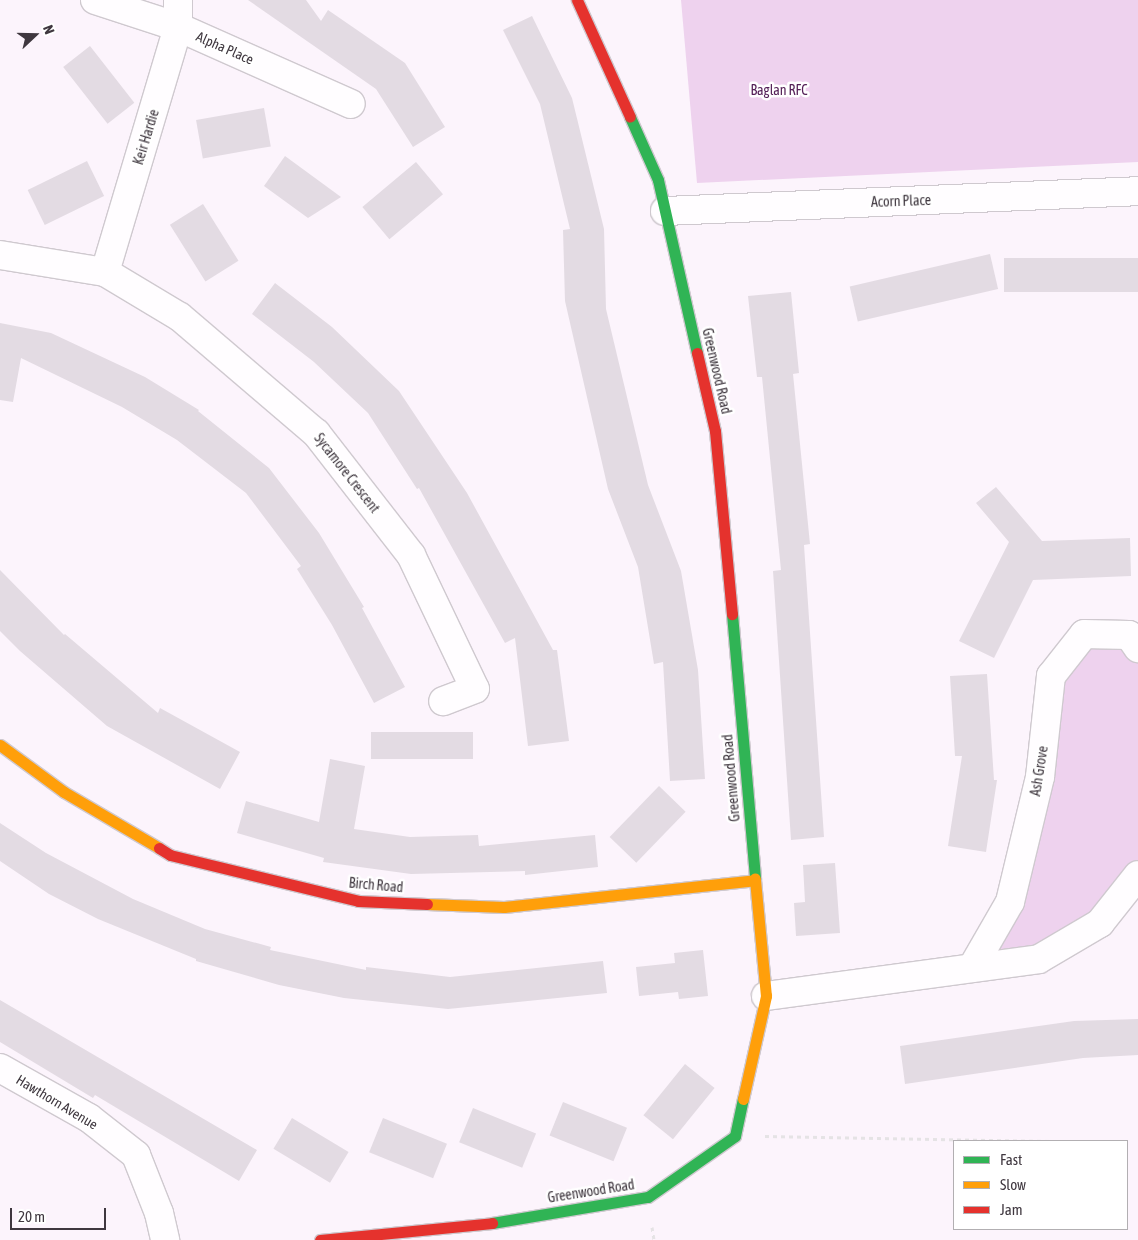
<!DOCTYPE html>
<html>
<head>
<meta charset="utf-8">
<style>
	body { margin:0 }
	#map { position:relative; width:1138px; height:1240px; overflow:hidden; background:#fcf4fc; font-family:"Asap Condensed",sans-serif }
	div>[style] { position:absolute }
	.green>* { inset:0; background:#eed2ee }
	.building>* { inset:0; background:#e3dbe3; transform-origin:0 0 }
	.path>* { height:3px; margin-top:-1.5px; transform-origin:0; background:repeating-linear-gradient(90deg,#e5e3e5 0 4px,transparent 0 8px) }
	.roads { filter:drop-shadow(1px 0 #cfc9cf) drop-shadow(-1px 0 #cfc9cf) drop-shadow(0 1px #cfc9cf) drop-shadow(0 -1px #cfc9cf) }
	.street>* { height:28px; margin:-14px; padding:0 14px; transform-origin:14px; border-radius:14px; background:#fffdff }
	.fast>* { height:11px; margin:-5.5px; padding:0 5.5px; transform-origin:5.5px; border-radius:5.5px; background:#30b455 }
	.slow>* { height:11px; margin:-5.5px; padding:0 5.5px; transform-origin:5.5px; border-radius:5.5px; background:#ff9f0a }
	.jam>* { height:11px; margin:-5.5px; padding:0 5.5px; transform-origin:5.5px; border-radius:5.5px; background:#e5322d }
	span { translate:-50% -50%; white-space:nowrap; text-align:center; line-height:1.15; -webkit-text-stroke:5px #fff; paint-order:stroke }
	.street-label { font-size:14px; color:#3f373f }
	.park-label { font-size:14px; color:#542057 }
	.legend { position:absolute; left:953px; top:1140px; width:175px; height:90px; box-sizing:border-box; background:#fff; border:1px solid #b2afb2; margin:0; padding:6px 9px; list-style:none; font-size:15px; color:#3f373f }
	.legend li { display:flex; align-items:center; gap:10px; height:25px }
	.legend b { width:25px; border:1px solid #b2afb2 }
	.north { position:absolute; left:10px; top:10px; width:50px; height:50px; -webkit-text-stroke:4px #fff; paint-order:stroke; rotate:69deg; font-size:14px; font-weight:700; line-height:20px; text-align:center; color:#3f373f }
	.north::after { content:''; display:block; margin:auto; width:18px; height:22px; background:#3f373f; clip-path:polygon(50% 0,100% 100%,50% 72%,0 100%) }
	.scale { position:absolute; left:10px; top:1208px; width:96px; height:22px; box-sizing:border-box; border:2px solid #3f373f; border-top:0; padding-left:6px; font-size:15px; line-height:18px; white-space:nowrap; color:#3f373f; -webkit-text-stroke:4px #fff; paint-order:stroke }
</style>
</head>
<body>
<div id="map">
	<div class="green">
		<i style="clip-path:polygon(681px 0,1138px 0,1138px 162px,697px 183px)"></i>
		<i style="clip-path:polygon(1084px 634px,1138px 648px,1138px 875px,1100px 923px,972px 968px,1010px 902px,1051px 676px)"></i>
	</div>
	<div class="building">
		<i style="clip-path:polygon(248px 0,306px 0,321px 21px,328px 10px,405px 63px,445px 127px,413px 147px,376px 89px)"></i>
		<i style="clip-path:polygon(532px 16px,572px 98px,604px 229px,606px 309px,648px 485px,681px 571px,698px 670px,705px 779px,670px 781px,663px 662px,654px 664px,638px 567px,608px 489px,565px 301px,563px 230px,570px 229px,540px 104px,503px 30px)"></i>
		<i style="left:90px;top:46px;width:72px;height:34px;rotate:52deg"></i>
		<i style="left:264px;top:108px;width:39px;height:69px;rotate:80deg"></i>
		<i style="clip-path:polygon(285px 156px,341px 197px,308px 218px,264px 186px)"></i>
		<i style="left:87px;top:161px;width:39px;height:66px;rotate:64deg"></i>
		<i style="left:416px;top:162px;width:42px;height:70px;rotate:50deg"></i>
		<i style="left:203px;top:204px;width:67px;height:39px;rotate:58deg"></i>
		<i style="left:990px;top:254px;width:36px;height:144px;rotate:77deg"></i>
		<i style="left:1138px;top:258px;width:34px;height:134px;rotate:90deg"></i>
		<i style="clip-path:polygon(275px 283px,332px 327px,399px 391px,467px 493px,553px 650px,557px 650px,569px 741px,528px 746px,515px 638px,505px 643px,419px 488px,417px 489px,368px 413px,314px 362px,252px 314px)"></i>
		<i style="clip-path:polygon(791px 292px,799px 373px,793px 374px,810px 544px,804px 545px,824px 837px,791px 840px,773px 571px,781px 570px,762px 377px,757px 377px,748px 296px)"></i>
		<i style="clip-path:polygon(0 323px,51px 333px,145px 377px,199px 410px,198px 411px,269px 468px,319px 533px,364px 607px,362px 608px,405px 687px,374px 703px,332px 625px,297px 569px,301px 566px,246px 493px,177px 440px,122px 407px,21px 358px,13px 402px,0 400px)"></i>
		<i style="clip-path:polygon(996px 487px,1042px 541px,1130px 538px,1131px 576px,1033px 580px,994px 658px,959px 641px,1009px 542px,976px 503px)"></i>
		<i style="clip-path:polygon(0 570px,64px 635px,65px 634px,158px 713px,160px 708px,240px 752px,220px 789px,107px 726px,20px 651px,0 631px)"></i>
		<i style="clip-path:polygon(987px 674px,994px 780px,997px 780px,986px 852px,948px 846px,962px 756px,955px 756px,950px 676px)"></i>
		<i style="left:473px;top:732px;width:27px;height:102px;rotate:90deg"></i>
		<i style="clip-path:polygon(330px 759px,365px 766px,354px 829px,410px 837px,478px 835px,479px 846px,595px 835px,598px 867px,525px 875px,525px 871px,411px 874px,323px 862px,324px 858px,237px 833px,246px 801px,319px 822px)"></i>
		<i style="left:659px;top:786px;width:37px;height:71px;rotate:44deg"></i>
		<i style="clip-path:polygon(0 823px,46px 853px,133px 899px,205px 929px,271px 947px,270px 950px,366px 970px,366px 967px,450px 977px,603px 961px,607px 993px,448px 1009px,344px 998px,279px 985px,196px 961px,196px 959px,98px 919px,49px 894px,0 861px)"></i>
		<i style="clip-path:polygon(835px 863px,840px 933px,796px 936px,794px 903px,805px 902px,803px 865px)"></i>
		<i style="clip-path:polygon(703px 950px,708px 996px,679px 999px,678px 992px,639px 996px,636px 967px,675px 963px,674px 953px)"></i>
		<i style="clip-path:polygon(0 1000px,257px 1150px,239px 1181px,95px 1095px,93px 1098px,0 1042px)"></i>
		<i style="clip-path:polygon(1138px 1019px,1138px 1055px,1083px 1058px,905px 1084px,900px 1046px,1074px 1021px)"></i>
		<i style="left:685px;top:1064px;width:38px;height:66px;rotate:39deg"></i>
		<i style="left:563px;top:1102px;width:69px;height:36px;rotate:22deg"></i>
		<i style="left:473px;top:1108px;width:68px;height:37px;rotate:22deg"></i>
		<i style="left:292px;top:1118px;width:66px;height:36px;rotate:31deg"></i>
		<i style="left:383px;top:1118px;width:69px;height:37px;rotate:22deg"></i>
	</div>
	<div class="path">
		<i style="left:765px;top:1136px;width:286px;rotate:1deg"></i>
		<i style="left:652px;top:1227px;width:13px;rotate:81deg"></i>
	</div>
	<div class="roads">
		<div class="street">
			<i style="left:95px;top:0;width:87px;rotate:18deg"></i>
			<i style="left:178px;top:27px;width:189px;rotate:24deg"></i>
			<i style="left:665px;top:211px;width:473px;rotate:-2.4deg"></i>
			<i style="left:0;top:255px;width:106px;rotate:9.2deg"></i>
			<i style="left:105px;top:272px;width:87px;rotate:31deg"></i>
			<i style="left:180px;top:317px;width:179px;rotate:40.5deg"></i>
			<i style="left:316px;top:433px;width:155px;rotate:52.1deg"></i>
			<i style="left:411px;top:555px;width:148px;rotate:64.5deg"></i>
			<i style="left:475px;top:689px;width:34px;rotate:159deg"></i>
			<i style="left:105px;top:272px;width:256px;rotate:-73.4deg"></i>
			<i style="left:178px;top:27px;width:27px;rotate:-90deg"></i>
			<i style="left:972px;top:968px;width:76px;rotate:-60.1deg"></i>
			<i style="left:1010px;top:902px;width:129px;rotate:-76.5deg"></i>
			<i style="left:1040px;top:777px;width:102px;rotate:-83.8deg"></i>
			<i style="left:1051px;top:676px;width:53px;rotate:-51.8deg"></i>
			<i style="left:1084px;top:634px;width:45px;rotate:1.3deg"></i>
			<i style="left:1129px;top:635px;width:16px;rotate:55deg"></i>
			<i style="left:766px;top:996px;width:275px;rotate:-7.7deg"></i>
			<i style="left:1039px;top:959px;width:71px;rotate:-30.5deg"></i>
			<i style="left:1100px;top:923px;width:61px;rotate:-51.6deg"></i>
			<i style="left:0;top:1068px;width:102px;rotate:29.3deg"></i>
			<i style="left:89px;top:1118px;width:60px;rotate:38.2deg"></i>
			<i style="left:136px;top:1155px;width:62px;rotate:68.4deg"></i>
			<i style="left:159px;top:1213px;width:28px;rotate:77deg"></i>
		</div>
		<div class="fast">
			<i style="left:630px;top:117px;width:69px;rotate:66deg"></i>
			<i style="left:658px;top:180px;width:177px;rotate:77.3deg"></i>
			<i style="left:732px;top:614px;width:266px;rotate:85deg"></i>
			<i style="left:492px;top:1223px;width:158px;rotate:-9.5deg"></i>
			<i style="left:648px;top:1197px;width:106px;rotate:-35deg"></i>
			<i style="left:735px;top:1136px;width:38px;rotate:-78deg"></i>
		</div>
		<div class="slow">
			<i style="left:0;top:745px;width:79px;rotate:36.3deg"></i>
			<i style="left:64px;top:792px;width:110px;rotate:30.5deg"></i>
			<i style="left:427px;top:904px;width:77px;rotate:2.2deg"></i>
			<i style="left:504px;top:907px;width:252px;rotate:-6.1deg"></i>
			<i style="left:743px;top:1099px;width:106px;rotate:-77.4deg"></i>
			<i style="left:766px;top:996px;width:118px;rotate:-95.4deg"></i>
		</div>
		<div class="jam">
			<i style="left:577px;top:0;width:128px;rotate:65.6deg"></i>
			<i style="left:697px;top:353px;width:80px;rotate:77deg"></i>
			<i style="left:715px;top:431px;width:184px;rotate:84.7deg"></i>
			<i style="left:159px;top:848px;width:13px;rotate:32deg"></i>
			<i style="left:170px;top:855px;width:194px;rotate:13.7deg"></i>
			<i style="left:358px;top:901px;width:69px;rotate:2.5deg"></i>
			<i style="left:320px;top:1240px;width:173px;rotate:-5.6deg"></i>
		</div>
	</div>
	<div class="street-label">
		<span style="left:225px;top:48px;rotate:24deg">Alpha Place</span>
		<span style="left:146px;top:137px;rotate:-73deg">Keir Hardie</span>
		<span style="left:901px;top:201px;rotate:-2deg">Acorn Place</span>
		<span style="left:717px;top:371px;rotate:77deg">Greenwood Road</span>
		<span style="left:347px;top:473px;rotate:52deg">Sycamore Crescent</span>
		<span style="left:1039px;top:771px;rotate:-81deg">Ash Grove</span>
		<span style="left:731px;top:778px;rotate:-95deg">Greenwood Road</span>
		<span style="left:376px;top:885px;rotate:5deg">Birch Road</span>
		<span style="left:57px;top:1102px;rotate:31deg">Hawthorn Avenue</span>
		<span style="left:591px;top:1191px;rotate:-9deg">Greenwood Road</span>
	</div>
	<div class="park-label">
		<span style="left:779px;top:90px">Baglan RFC</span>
	</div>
	<ul class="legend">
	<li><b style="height:6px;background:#30b455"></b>Fast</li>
	<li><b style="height:6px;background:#ff9f0a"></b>Slow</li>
	<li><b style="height:6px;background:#e5322d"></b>Jam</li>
	</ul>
	<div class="north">N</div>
	<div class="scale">20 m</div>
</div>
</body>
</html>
